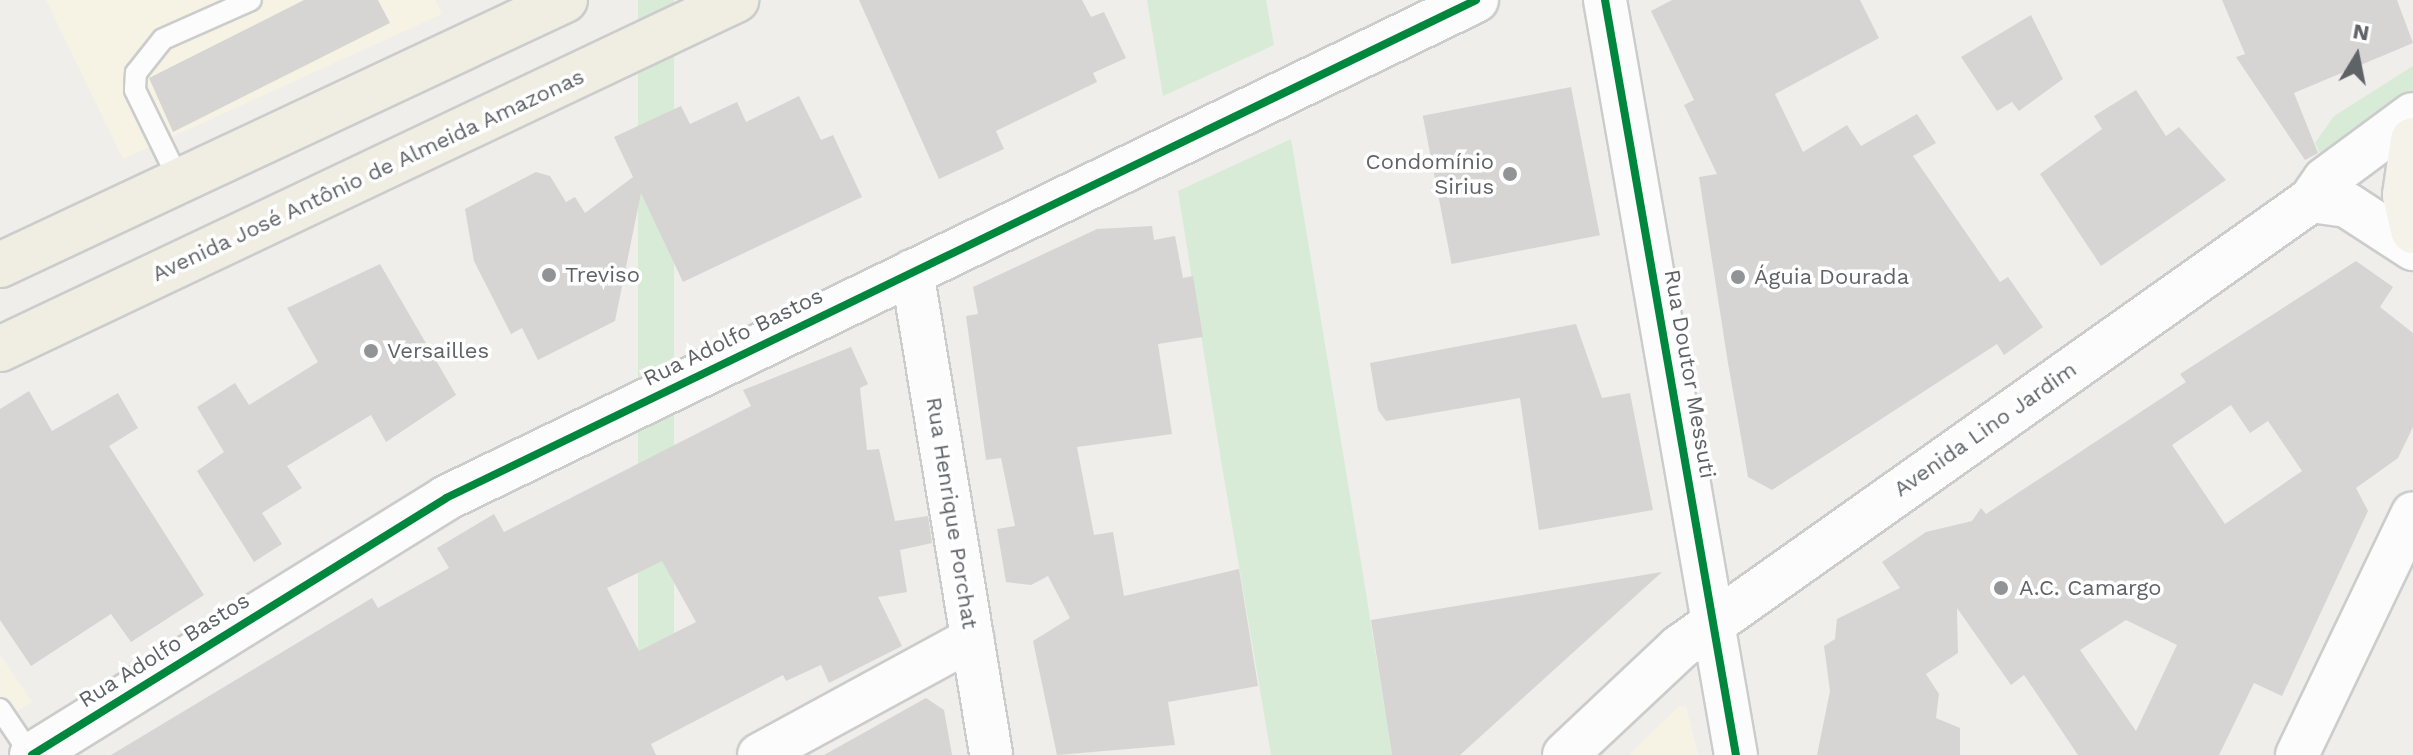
<!DOCTYPE html>
<html>
<head>
<meta charset="utf-8">
<style>
	body { margin:0 }
	#map { position:relative; width:2413px; height:755px; overflow:hidden; background:#efeeea; font-family:"Work Sans",sans-serif }
	div>[style] { position:absolute }
	.commercial>* { inset:0; background:#f7f3e4 }
	.green>* { inset:0; background:#d8ebd6; transform-origin:0 0 }
	.building>* { inset:0; background:#d6d5d3; transform-origin:0 0 }
	.roads { filter:drop-shadow(2px 0 #cbcccc) drop-shadow(-2px 0 #cbcccc) drop-shadow(0 2px #cbcccc) drop-shadow(0 -2px #cbcccc) }
	.lane>* { height:20px; margin:-10px; padding:0 10px; transform-origin:10px; border-radius:10px; background:#fdfcfc }
	.street>* { height:42px; margin:-21px; padding:0 21px; transform-origin:21px; border-radius:21px; background:#fdfcfc }
	.secondary>* { height:44px; margin:-22px; padding:0 22px; transform-origin:22px; border-radius:22px; background:#fdfcfc }
	.primary>* { height:44px; margin:-22px; padding:0 22px; transform-origin:22px; border-radius:22px; background:#f4f2e9 }
	.highway>* { height:44px; margin:-22px; padding:0 22px; transform-origin:22px; border-radius:22px; background:#f0ede3 }
	.cycleway>* { height:8px; margin:-4px; padding:0 4px; transform-origin:4px; border-radius:4px; background:#00873e }
	.dots>* { width:22px; height:22px; translate:-50% -50%; box-sizing:border-box; border:4px solid #fff; border-radius:50% }
	span { translate:-50% -50%; white-space:nowrap; text-align:center; line-height:1.15; -webkit-text-stroke:7px #fff; paint-order:stroke }
	.poi-label { font-size:22px; color:#5f6368 }
	.right { translate:-100% -50%; text-align:right }
	.left { translate:0 -50%; text-align:left }
	.street-label { font-size:22px; color:#5f6368 }
	.north { position:absolute; left:2317px; top:16px; width:80px; height:80px; -webkit-text-stroke:6px #fff; paint-order:stroke; rotate:10deg; font-size:22px; font-weight:700; line-height:32px; text-align:center; color:#5f6368 }
	.north::after { content:''; display:block; margin:auto; width:28px; height:36px; background:#5f6368; clip-path:polygon(50% 0,100% 100%,50% 72%,0 100%) }
</style>
</head>
<body>
<div id="map">
	<div class="commercial">
		<i style="clip-path:polygon(46px 0,435px 0,442px 14px,123px 159px)"></i>
		<i style="clip-path:polygon(0 655px,32px 702px,0 722px)"></i>
		<i style="clip-path:polygon(1686px 706px,1698px 755px,1629px 755px,1678px 707px)"></i>
	</div>
	<div class="green">
		<i style="left:638px;top:0;width:36px;height:705px"></i>
		<i style="clip-path:polygon(1147px 0,1266px 0,1274px 45px,1163px 96px)"></i>
		<i style="clip-path:polygon(2413px 66px,2413px 95px,2323px 159px,2315px 143px,2334px 116px)"></i>
		<i style="clip-path:polygon(1291px 139px,1361px 562px,1392px 755px,1271px 755px,1221px 460px,1178px 191px)"></i>
	</div>
	<div class="building">
		<i style="clip-path:polygon(304px 0,378px 0,390px 23px,173px 132px,149px 78px)"></i>
		<i style="clip-path:polygon(859px 0,1082px 0,1091px 17px,1104px 12px,1126px 58px,1093px 73px,1097px 82px,996px 131px,1004px 149px,939px 179px)"></i>
		<i style="clip-path:polygon(1672px 0,1860px 0,1879px 38px,1775px 94px,1803px 152px,1847px 125px,1861px 146px,1917px 114px,1936px 143px,1913px 156px,2000px 282px,2008px 277px,2043px 327px,2004px 355px,1997px 344px,1772px 490px,1748px 477px,1728px 363px,1699px 177px,1717px 174px,1684px 105px,1694px 100px,1651px 11px)"></i>
		<i style="clip-path:polygon(2222px 0,2397px 0,2413px 43px,2294px 93px,2318px 153px,2305px 160px,2236px 57px,2245px 54px)"></i>
		<i style="clip-path:polygon(2031px 15px,2063px 79px,2019px 111px,2012px 102px,1997px 111px,1961px 57px)"></i>
		<i style="left:1571px;top:87px;width:151px;height:151px;rotate:79deg"></i>
		<i style="clip-path:polygon(2136px 90px,2166px 136px,2179px 127px,2226px 180px,2101px 266px,2040px 174px,2102px 129px,2094px 116px)"></i>
		<i style="clip-path:polygon(799px 96px,821px 140px,833px 135px,862px 197px,683px 282px,641px 193px,615px 321px,538px 360px,522px 328px,511px 334px,474px 261px,465px 209px,536px 172px,550px 176px,566px 202px,575px 197px,585px 213px,633px 177px,614px 137px,681px 106px,690px 124px,737px 102px,746px 122px)"></i>
		<i style="clip-path:polygon(1152px 226px,1154px 240px,1175px 236px,1183px 278px,1193px 276px,1203px 337px,1158px 344px,1172px 434px,1077px 447px,1094px 535px,1113px 532px,1124px 596px,1239px 569px,1258px 686px,1168px 702px,1175px 745px,1057px 755px,1033px 641px,1070px 618px,1048px 576px,1031px 585px,1006px 582px,997px 529px,1015px 526px,1001px 458px,986px 460px,966px 316px,978px 314px,973px 287px,1097px 229px)"></i>
		<i style="clip-path:polygon(evenodd,2356px 261px,2393px 287px,2380px 307px,2413px 333px,2413px 427px,2398px 458px,2356px 488px,2368px 511px,2282px 696px,2254px 683px,2219px 755px,2078px 755px,2024px 675px,2011px 685px,1957px 608px,1958px 653px,1926px 674px,1939px 694px,1936px 718px,1960px 728px,1960px 755px,1817px 755px,1830px 691px,1824px 646px,1835px 639px,1837px 619px,1900px 588px,1882px 562px,1926px 532px,1972px 521px,1981px 508px,1986px 514px,2186px 382px,2180px 374px,2356px 261px,2231px 405px,2250px 433px,2268px 421px,2302px 471px,2225px 524px,2172px 445px,2231px 405px,2356px 261px,2126px 620px,2177px 645px,2136px 731px,2080px 650px,2126px 620px)"></i>
		<i style="clip-path:polygon(380px 264px,456px 395px,386px 442px,371px 415px,287px 466px,302px 488px,262px 513px,282px 544px,254px 562px,197px 471px,224px 452px,197px 407px,235px 383px,249px 405px,318px 362px,287px 308px)"></i>
		<i style="clip-path:polygon(1576px 324px,1602px 398px,1630px 393px,1653px 510px,1539px 530px,1520px 398px,1386px 421px,1378px 410px,1370px 363px)"></i>
		<i style="clip-path:polygon(evenodd,851px 347px,868px 384px,860px 388px,867px 450px,879px 449px,895px 521px,928px 516px,932px 543px,900px 550px,907px 592px,878px 597px,902px 646px,829px 683px,821px 665px,786px 681px,783px 675px,651px 744px,656px 755px,111px 755px,372px 598px,378px 608px,449px 568px,437px 548px,494px 514px,504px 532px,751px 406px,743px 390px,851px 347px,662px 561px,696px 622px,639px 651px,607px 588px,662px 561px)"></i>
		<i style="clip-path:polygon(29px 391px,52px 431px,118px 393px,138px 428px,109px 446px,204px 595px,131px 642px,111px 614px,31px 666px,0 620px,0 409px)"></i>
		<i style="clip-path:polygon(1662px 572px,1460px 755px,1392px 755px,1371px 620px)"></i>
		<i style="clip-path:polygon(926px 698px,944px 710px,952px 755px,824px 755px)"></i>
	</div>
	<div class="roads">
		<div class="lane">
			<i style="left:179px;top:180px;width:100px;rotate:-116.1deg"></i>
			<i style="left:135px;top:90px;width:17px;rotate:-87deg"></i>
			<i style="left:136px;top:73px;width:43px;rotate:-51.5deg"></i>
			<i style="left:163px;top:39px;width:96px;rotate:-23.9deg"></i>
			<i style="left:0;top:709px;width:55px;rotate:56deg"></i>
		</div>
		<div class="street">
			<i style="left:1605px;top:0;width:766px;rotate:80.16deg"></i>
			<i style="left:912px;top:271px;width:490px;rotate:80.7deg"></i>
			<i style="left:759px;top:755px;width:243px;rotate:-28.6deg"></i>
			<i style="left:2297px;top:755px;width:268px;rotate:-64.4deg"></i>
		</div>
		<div class="secondary">
			<i style="left:2311px;top:200px;width:36px;rotate:8deg"></i>
			<i style="left:2347px;top:205px;width:79px;rotate:33.1deg"></i>
			<i style="left:32px;top:755px;width:487px;rotate:-31.8deg"></i>
			<i style="left:446px;top:498px;width:1144px;rotate:-25.8deg"></i>
			<i style="left:1565px;top:755px;width:158px;rotate:-43.2deg"></i>
			<i style="left:1680px;top:647px;width:773px;rotate:-35.31deg"></i>
			<i style="left:2311px;top:200px;width:24px;rotate:-55deg"></i>
			<i style="left:2325px;top:180px;width:109px;rotate:-36.5deg"></i>
		</div>
		<div class="primary">
			<i style="left:2413px;top:140px;width:56px;rotate:98.3deg"></i>
			<i style="left:2405px;top:195px;width:37px;rotate:77deg"></i>
		</div>
		<div class="highway">
			<i style="left:0;top:265px;width:624px;rotate:-25.13deg"></i>
			<i style="left:0;top:349px;width:815px;rotate:-25.37deg"></i>
		</div>
	</div>
	<div class="cycleway">
		<i style="left:1605px;top:0;width:766px;rotate:80.16deg"></i>
		<i style="left:32px;top:755px;width:487px;rotate:-31.8deg"></i>
		<i style="left:446px;top:498px;width:1144px;rotate:-25.8deg"></i>
	</div>
	<div class="dots">
		<i style="left:1510px;top:174px;background:#919496"></i>
		<i style="left:549px;top:275px;background:#919496"></i>
		<i style="left:1738px;top:277px;background:#919496"></i>
		<i style="left:371px;top:351px;background:#919496"></i>
		<i style="left:2001px;top:588px;background:#919496"></i>
	</div>
	<div class="poi-label">
		<span class="right" style="left:1494px;top:174px">Condomínio<br>Sirius</span>
		<span class="left" style="left:565px;top:275px">Treviso</span>
		<span class="left" style="left:1754px;top:277px">Águia Dourada</span>
		<span class="left" style="left:387px;top:351px">Versailles</span>
		<span class="left" style="left:2019px;top:588px">A.C. Camargo</span>
	</div>
	<div class="street-label">
		<span style="left:368px;top:175px;rotate:-25deg">Avenida José Antônio de Almeida Amazonas</span>
		<span style="left:733px;top:337px;rotate:-26deg">Rua Adolfo Bastos</span>
		<span style="left:1690px;top:374px;rotate:80deg">Rua Doutor Messuti</span>
		<span style="left:1985px;top:429px;rotate:-35deg">Avenida Lino Jardim</span>
		<span style="left:952px;top:513px;rotate:81deg">Rua Henrique Porchat</span>
		<span style="left:164px;top:650px;rotate:-32deg">Rua Adolfo Bastos</span>
	</div>
	<div class="north">N</div>
</div>
</body>
</html>
